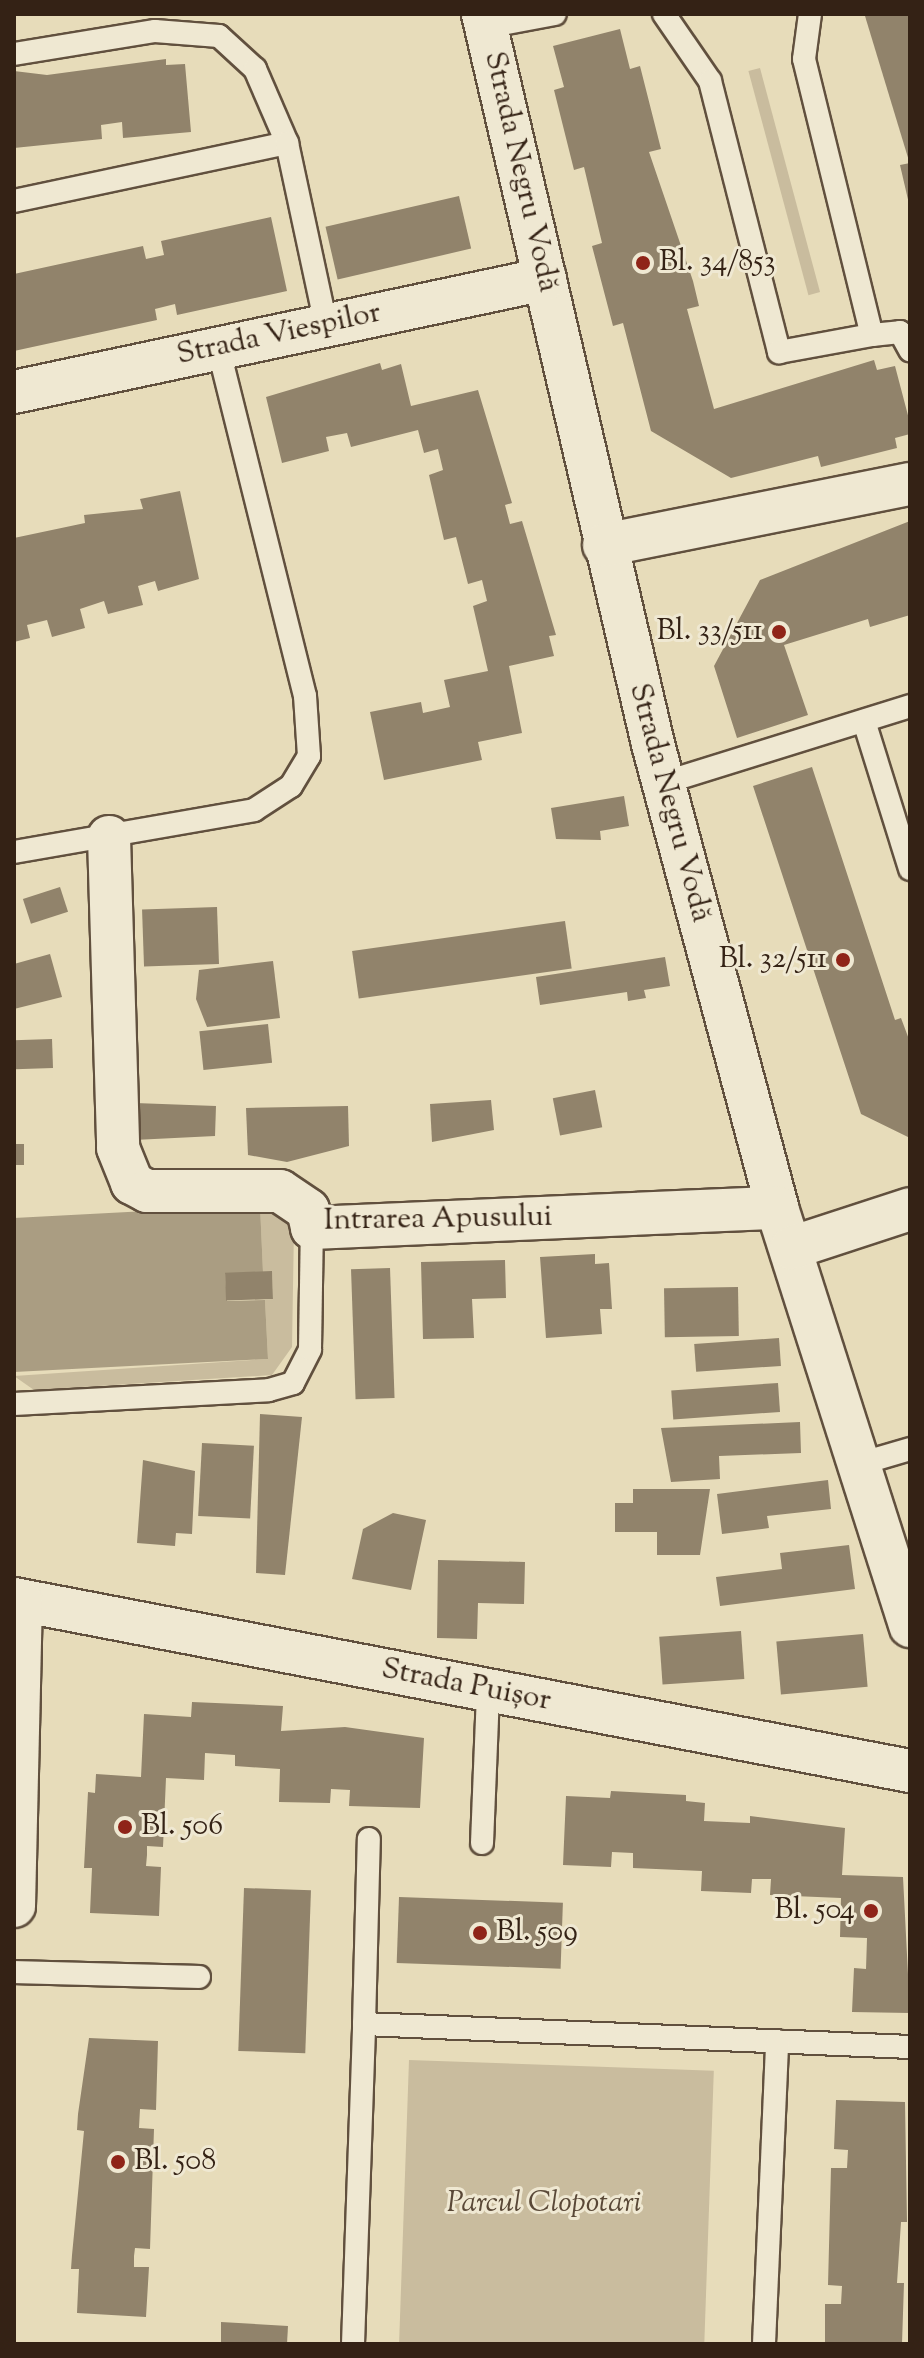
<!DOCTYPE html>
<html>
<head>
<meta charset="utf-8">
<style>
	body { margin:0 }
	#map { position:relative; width:924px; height:2358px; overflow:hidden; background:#e7dcba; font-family:"Sorts Mill Goudy",serif }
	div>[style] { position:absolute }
	.green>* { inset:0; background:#c9bc9e; transform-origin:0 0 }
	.water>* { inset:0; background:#aa9d82 }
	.building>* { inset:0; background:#91836b; transform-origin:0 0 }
	.roads { filter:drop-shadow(2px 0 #61503e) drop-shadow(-2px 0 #61503e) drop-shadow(0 2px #61503e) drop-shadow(0 -2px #61503e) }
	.lane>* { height:22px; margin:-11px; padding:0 11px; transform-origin:11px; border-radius:11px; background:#efe8d2 }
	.street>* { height:42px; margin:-21px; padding:0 21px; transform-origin:21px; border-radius:21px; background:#efe8d2 }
	.dots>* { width:22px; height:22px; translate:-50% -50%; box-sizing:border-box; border:4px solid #efe8d2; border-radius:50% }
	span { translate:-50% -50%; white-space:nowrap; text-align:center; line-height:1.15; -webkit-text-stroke:6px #efe8d2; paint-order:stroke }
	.street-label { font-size:30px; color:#342215 }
	.poi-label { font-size:30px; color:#342215 }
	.left { translate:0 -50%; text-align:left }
	.right { translate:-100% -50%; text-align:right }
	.park-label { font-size:30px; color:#594837; font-style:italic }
	.frame { position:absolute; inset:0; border:16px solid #342215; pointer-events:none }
</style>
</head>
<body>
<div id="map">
	<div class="green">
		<i style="left:760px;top:68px;width:232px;height:12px;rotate:75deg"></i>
		<i style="clip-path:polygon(260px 1205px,278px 1205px,294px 1227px,292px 1347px,272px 1375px,34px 1390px,14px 1376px,268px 1359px,265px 1300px,273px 1299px,272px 1272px,263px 1272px)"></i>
		<i style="left:409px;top:2060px;width:305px;height:284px;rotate:2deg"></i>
	</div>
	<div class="water">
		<i style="clip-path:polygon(260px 1205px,263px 1272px,225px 1274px,227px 1301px,265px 1300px,268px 1359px,14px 1372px,14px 1218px)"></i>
	</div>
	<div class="building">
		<i style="clip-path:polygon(910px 14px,910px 161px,909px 161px,865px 16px)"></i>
		<i style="clip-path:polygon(620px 29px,630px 69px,640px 66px,661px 149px,649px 152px,693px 281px,699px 306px,687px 309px,714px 409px,874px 360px,877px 370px,895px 366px,910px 423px,910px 434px,895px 438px,897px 448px,821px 467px,818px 456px,731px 478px,651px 431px,623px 323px,613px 326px,592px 246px,602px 243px,584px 167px,574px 170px,554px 90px,564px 87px,553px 46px)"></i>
		<i style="clip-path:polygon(166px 59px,166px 65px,185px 64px,191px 132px,123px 138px,122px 122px,101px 125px,102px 139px,14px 148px,14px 71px,47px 75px)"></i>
		<i style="clip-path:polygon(910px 163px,910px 204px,909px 204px,900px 165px)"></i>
		<i style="left:459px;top:196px;width:54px;height:137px;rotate:77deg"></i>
		<i style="clip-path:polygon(271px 217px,287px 291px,177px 315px,175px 304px,155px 309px,157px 320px,14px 351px,14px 274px,143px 246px,146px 259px,164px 255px,161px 241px)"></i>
		<i style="clip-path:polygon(380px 363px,382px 370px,401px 364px,411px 406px,478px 390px,512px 503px,505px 505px,510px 524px,522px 521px,556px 635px,549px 636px,554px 656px,509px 666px,522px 733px,478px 742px,482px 760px,384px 780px,370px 712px,421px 702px,423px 713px,450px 707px,444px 680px,488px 671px,473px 606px,487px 601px,482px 580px,468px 584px,456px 537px,444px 540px,429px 475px,443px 470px,438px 449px,424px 453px,418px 430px,351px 447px,347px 433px,326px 437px,329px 451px,282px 463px,266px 397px)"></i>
		<i style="clip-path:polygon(180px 491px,199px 579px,158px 591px,155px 581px,138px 586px,143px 605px,108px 614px,104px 601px,80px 609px,85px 628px,52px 637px,47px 620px,27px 625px,30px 638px,14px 642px,14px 538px,85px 523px,84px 515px,143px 509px,140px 499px)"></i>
		<i style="clip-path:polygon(910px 521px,910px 615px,870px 627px,868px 619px,784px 645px,808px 715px,737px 738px,714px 666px,760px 580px)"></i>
		<i style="clip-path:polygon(812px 767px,895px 1020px,901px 1018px,910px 1042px,910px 1138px,861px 1114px,753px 786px)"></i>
		<i style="clip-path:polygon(624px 796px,629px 826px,600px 831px,601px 840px,556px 839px,551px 808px)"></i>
		<i style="left:60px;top:887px;width:26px;height:39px;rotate:72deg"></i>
		<i style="left:217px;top:907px;width:57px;height:75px;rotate:88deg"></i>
		<i style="left:565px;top:921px;width:48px;height:215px;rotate:82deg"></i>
		<i style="clip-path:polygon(50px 954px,62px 997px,14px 1009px,14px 964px)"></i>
		<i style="clip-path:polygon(665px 957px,670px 986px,644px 990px,646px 998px,628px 1001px,627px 992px,540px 1005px,536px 977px)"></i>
		<i style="clip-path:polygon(273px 961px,280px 1018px,207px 1027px,196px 999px,199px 970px)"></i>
		<i style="left:268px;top:1024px;width:39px;height:69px;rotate:84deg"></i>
		<i style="left:52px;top:1039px;width:29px;height:38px;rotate:88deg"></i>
		<i style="left:595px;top:1090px;width:38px;height:43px;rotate:79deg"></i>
		<i style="clip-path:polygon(491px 1100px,494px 1130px,432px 1142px,430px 1104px)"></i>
		<i style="clip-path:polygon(135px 1103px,216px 1106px,215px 1136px,134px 1140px)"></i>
		<i style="clip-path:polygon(348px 1106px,349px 1146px,287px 1162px,248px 1155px,246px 1108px)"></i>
		<i style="left:14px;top:1144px;width:10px;height:21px"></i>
		<i style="clip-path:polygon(595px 1254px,595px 1264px,609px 1263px,612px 1309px,600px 1309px,602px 1334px,546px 1338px,540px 1257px)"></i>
		<i style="clip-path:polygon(505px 1260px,506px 1298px,472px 1299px,474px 1338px,423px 1339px,421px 1262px)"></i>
		<i style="left:390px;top:1268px;width:130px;height:39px;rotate:88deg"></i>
		<i style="left:272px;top:1271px;width:28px;height:47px;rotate:88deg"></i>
		<i style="left:738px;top:1287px;width:49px;height:74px;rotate:89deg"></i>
		<i style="left:779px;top:1338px;width:28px;height:85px;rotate:86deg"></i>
		<i style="left:778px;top:1383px;width:29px;height:107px;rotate:86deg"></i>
		<i style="clip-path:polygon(260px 1414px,302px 1417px,285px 1575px,256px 1573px)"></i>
		<i style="clip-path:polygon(800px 1422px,801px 1453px,719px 1456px,720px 1479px,671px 1482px,661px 1428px)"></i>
		<i style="left:202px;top:1443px;width:52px;height:73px;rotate:3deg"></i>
		<i style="clip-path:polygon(143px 1460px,195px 1471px,192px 1534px,176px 1533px,175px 1546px,137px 1543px)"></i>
		<i style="clip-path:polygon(828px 1480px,831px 1509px,767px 1516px,769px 1528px,722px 1534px,717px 1494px)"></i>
		<i style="clip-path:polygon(633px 1489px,710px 1489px,700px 1555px,657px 1555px,657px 1532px,615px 1532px,615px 1503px,633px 1503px)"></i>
		<i style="clip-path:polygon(393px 1513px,426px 1520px,411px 1590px,352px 1579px,363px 1529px)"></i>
		<i style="clip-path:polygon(849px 1545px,855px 1589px,720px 1606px,716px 1577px,782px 1569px,780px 1553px)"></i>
		<i style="clip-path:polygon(438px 1560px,525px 1562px,524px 1604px,478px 1603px,477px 1639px,437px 1638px)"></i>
		<i style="left:741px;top:1631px;width:48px;height:82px;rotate:86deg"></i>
		<i style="left:863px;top:1634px;width:53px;height:87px;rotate:85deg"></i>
		<i style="clip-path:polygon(192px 1702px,283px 1706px,281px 1731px,345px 1727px,424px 1738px,420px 1808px,349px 1806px,350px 1790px,331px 1789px,330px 1803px,279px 1802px,280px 1769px,235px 1766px,235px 1755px,205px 1753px,204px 1780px,166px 1778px,163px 1847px,147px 1846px,147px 1855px,146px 1866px,161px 1867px,159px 1916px,90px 1913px,92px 1868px,84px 1868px,88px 1792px,95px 1793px,96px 1774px,141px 1777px,144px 1714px,191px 1717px)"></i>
		<i style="clip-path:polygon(611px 1791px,686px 1795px,686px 1801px,705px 1803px,704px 1821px,750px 1823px,750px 1816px,845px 1828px,842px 1875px,903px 1877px,910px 2013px,852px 2012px,854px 1968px,866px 1969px,867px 1938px,840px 1937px,841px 1898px,770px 1895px,771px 1879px,752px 1879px,751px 1893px,701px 1891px,702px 1871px,633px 1868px,633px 1853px,612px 1852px,611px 1867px,563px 1865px,566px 1796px,610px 1798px)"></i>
		<i style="left:244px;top:1888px;width:67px;height:163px;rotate:2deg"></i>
		<i style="left:399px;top:1897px;width:164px;height:66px;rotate:2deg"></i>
		<i style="clip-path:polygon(89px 2038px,158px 2041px,156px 2110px,140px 2109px,139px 2128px,154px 2129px,150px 2249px,135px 2248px,134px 2256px,134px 2267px,149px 2267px,146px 2317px,77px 2313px,79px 2269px,71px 2269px,72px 2255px,84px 2131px,77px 2130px,78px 2114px)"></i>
		<i style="clip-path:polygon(836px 2100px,905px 2102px,907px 2222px,901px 2222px,897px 2283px,904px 2283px,902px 2344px,825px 2344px,825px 2304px,841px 2304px,842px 2286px,828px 2285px,831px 2168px,847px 2168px,848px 2150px,834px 2149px)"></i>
		<i style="clip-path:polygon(221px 2322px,288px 2326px,287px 2344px,221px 2344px)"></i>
	</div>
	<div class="roads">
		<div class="lane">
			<i style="left:664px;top:14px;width:81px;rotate:55.5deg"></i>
			<i style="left:710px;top:81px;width:280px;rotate:75.7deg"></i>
			<i style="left:779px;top:352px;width:95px;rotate:-10.4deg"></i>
			<i style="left:810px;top:14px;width:45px;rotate:97.6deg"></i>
			<i style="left:804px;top:59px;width:284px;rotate:76.2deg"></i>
			<i style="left:872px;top:335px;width:28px;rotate:-6deg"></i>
			<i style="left:900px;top:332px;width:21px;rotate:61deg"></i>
			<i style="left:486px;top:27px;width:70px;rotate:-10.7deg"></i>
			<i style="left:14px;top:54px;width:143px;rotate:-9.3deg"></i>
			<i style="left:155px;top:31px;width:64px;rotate:4.5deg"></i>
			<i style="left:219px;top:36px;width:49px;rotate:42.5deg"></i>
			<i style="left:255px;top:69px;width:81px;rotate:66.6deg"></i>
			<i style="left:14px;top:201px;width:279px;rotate:-12deg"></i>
			<i style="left:287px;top:143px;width:186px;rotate:77.9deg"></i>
			<i style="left:864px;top:721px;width:155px;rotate:72.7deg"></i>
			<i style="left:663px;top:783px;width:259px;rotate:-17.3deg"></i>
			<i style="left:14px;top:852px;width:244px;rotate:-9.9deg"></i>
			<i style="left:254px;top:810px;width:44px;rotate:-33deg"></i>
			<i style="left:291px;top:786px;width:35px;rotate:-59deg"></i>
			<i style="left:309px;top:756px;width:60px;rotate:-93.8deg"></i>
			<i style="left:305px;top:696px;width:359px;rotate:-104deg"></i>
			<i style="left:14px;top:1404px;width:255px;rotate:-3.1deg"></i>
			<i style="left:269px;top:1390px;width:25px;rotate:-16deg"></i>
			<i style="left:293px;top:1383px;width:38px;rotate:-63deg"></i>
			<i style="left:310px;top:1349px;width:121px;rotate:-89.1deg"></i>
			<i style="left:859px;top:1464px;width:53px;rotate:-16.4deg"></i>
			<i style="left:482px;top:1843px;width:152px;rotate:-87.7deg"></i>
			<i style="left:14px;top:1972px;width:185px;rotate:1.5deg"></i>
			<i style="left:364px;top:2024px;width:185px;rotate:-88.5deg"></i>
			<i style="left:353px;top:2344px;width:320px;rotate:-88deg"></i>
			<i style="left:364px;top:2024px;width:546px;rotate:2.41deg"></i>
			<i style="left:764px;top:2344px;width:303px;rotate:-87.5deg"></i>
		</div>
		<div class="street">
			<i style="left:483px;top:14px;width:750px;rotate:76.89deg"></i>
			<i style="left:653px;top:744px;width:480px;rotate:75deg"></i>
			<i style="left:777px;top:1208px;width:439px;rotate:72.3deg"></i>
			<i style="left:14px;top:392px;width:543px;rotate:-12.01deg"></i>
			<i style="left:604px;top:545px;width:312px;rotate:-11.3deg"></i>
			<i style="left:109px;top:837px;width:311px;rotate:88.3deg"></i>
			<i style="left:118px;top:1148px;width:38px;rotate:68deg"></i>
			<i style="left:132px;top:1183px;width:17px;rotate:28deg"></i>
			<i style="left:147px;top:1191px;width:133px"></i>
			<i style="left:280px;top:1191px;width:34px;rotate:34deg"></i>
			<i style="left:308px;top:1210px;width:18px;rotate:77deg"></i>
			<i style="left:312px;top:1228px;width:465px;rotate:-2.5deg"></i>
			<i style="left:791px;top:1248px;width:125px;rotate:-18.1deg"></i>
			<i style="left:14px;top:1599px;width:912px;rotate:10.87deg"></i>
			<i style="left:14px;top:1906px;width:305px;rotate:-88.7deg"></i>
		</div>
	</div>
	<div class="dots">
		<i style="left:643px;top:263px;background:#8f2418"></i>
		<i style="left:779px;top:632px;background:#8f2418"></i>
		<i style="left:843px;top:960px;background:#8f2418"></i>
		<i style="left:125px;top:1827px;background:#8f2418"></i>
		<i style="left:871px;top:1911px;background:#8f2418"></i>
		<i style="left:480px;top:1933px;background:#8f2418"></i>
		<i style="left:118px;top:2162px;background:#8f2418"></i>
	</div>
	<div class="street-label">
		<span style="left:520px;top:172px;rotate:77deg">Strada Negru Vodă</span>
		<span style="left:279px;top:335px;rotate:-12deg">Strada Viespilor</span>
		<span style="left:669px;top:803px;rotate:75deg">Strada Negru Vodă</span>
		<span style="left:438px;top:1220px;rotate:-1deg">Intrarea Apusului</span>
		<span style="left:466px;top:1686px;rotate:11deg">Strada Puișor</span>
	</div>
	<div class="poi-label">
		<span class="left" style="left:659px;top:263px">Bl. 34/853</span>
		<span class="right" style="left:763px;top:632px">Bl. 33/511</span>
		<span class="right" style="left:827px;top:960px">Bl. 32/511</span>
		<span class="left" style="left:141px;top:1827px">Bl. 506</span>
		<span class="right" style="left:855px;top:1911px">Bl. 504</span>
		<span class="left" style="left:496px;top:1933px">Bl. 509</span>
		<span class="left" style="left:134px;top:2162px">Bl. 508</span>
	</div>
	<div class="park-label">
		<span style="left:544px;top:2204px">Parcul Clopotari</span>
	</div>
	<div class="frame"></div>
</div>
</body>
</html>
